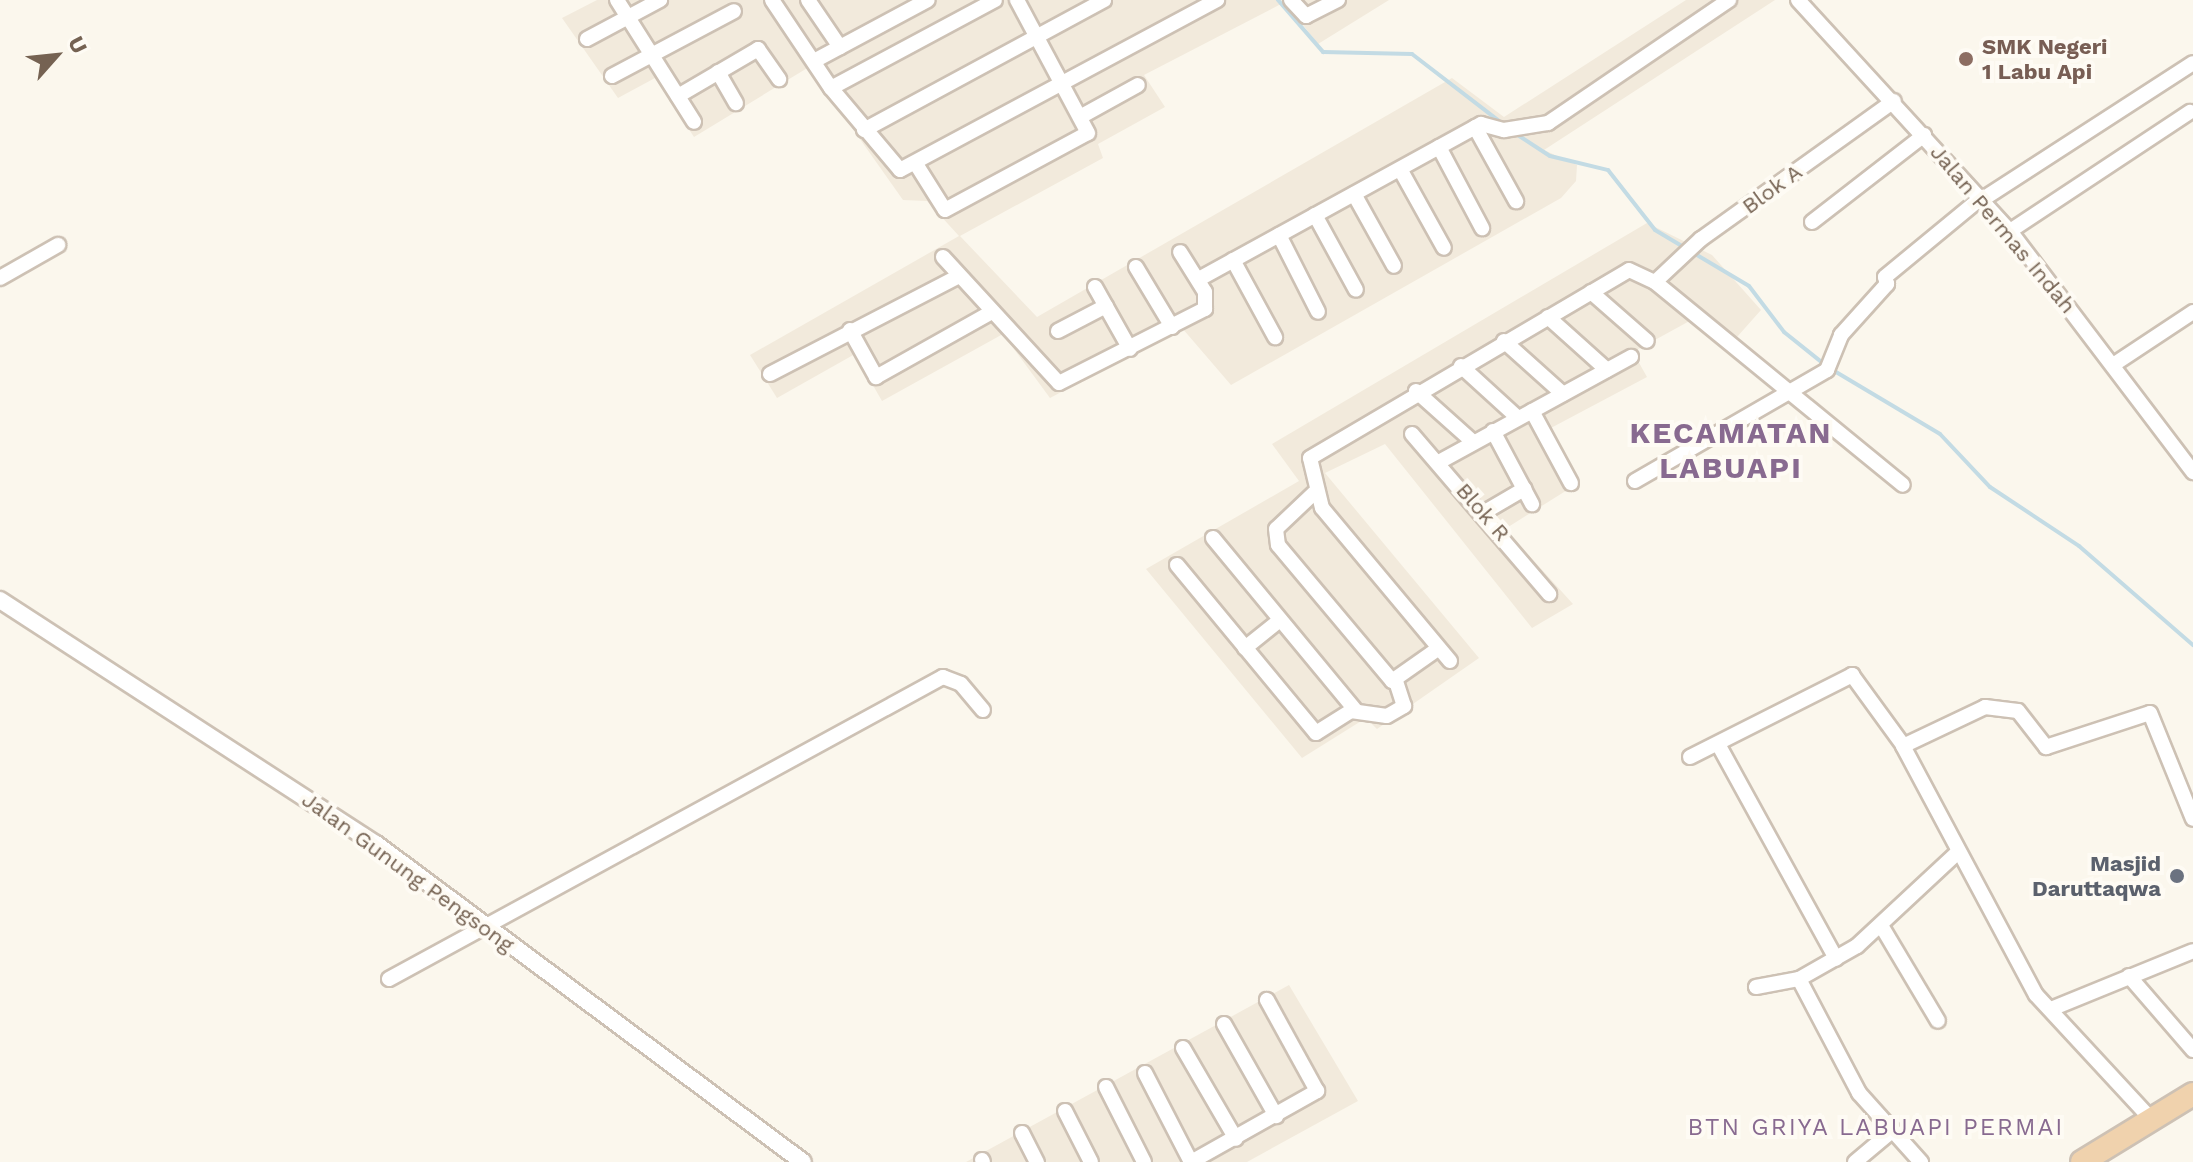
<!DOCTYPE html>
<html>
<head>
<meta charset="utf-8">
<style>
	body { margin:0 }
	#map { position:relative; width:2193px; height:1162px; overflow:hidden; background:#fbf7ed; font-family:"Work Sans",sans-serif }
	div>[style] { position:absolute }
	.residential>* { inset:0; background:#f2eadc }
	.stream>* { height:4px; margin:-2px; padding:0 2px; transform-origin:2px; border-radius:2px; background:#c3dbe4 }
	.roads { filter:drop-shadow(2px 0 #cdc1b4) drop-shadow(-2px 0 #cdc1b4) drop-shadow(0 2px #cdc1b4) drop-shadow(0 -2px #cdc1b4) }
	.minor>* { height:14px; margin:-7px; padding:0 7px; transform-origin:7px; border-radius:7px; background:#fff }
	.tertiary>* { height:16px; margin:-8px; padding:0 8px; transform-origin:8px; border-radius:8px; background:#fff }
	.trunk>* { height:22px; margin:-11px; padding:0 11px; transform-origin:11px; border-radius:11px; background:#f0d2ad }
	.dots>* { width:22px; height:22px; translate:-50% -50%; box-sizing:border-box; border:4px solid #fefbf4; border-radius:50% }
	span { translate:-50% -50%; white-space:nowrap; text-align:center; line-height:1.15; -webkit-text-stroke:8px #fefbf4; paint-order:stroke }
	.education-label { font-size:22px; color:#785e54; font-weight:700 }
	.left { translate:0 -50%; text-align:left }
	.street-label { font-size:22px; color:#756252 }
	.worship-label { font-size:22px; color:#5b616d; font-weight:700 }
	.right { translate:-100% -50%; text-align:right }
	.neighbourhood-label { font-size:24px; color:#886a90; letter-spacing:2px }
	.district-label { font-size:30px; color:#886a90; font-weight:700; letter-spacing:2px }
	.north { position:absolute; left:16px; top:16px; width:80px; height:80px; -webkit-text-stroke:6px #fefbf4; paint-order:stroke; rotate:63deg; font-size:22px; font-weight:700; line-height:32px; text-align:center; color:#756252 }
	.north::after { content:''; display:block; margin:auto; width:28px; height:36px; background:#756252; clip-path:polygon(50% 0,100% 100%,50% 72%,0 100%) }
</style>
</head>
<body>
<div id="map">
	<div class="residential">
		<i style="clip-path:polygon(597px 0,1389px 0,1318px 44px,1288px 6px,1279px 5px,1144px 75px,1165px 107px,1098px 144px,1103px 158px,960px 236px,1037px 317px,1452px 78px,1504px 117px,1686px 0,1775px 0,1544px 150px,1577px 165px,1576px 181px,1561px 198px,1231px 385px,1182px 328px,1050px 398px,1003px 334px,882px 401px,855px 354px,777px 398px,750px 355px,959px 236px,927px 201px,903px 200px,809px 67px,694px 137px,655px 78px,618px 98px,562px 18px)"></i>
		<i style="clip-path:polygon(1647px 223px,1712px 255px,1761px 310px,1729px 346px,1695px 318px,1633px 352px,1647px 377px,1549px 429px,1580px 482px,1505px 529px,1573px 604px,1532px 628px,1385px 444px,1325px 473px,1479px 658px,1377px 729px,1366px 718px,1302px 758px,1146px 569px,1299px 481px,1272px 444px)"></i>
		<i style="clip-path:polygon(1289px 985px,1358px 1101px,1247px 1162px,966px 1162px)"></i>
	</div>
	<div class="stream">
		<i style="left:1278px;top:0;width:69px;rotate:49.1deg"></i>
		<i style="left:1323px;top:52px;width:89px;rotate:1.3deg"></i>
		<i style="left:1412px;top:54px;width:115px;rotate:37.6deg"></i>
		<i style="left:1513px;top:132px;width:44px;rotate:33deg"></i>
		<i style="left:1550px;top:156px;width:60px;rotate:13.6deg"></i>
		<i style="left:1608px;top:170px;width:76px;rotate:51.9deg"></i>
		<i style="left:1655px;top:230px;width:109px;rotate:30.8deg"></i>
		<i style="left:1749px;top:286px;width:58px;rotate:52.7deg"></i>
		<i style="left:1784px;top:332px;width:51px;rotate:38.7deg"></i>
		<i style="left:1831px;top:369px;width:127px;rotate:30.8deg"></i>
		<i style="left:1940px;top:434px;width:73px;rotate:46.7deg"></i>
		<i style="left:1990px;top:487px;width:107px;rotate:33.5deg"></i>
		<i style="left:2079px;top:546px;width:151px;rotate:41deg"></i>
	</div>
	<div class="roads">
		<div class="minor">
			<i style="left:617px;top:0;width:144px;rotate:57.7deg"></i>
			<i style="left:772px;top:0;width:106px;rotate:56.2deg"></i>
			<i style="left:831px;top:88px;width:107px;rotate:49.9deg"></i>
			<i style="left:900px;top:170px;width:360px;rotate:-28.2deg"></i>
			<i style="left:808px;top:0;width:57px;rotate:55.8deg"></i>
			<i style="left:1291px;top:0;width:22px;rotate:47deg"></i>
			<i style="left:1306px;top:16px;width:36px;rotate:-27deg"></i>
			<i style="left:1798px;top:0;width:314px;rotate:47.5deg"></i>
			<i style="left:2010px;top:231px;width:303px;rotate:52.8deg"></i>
			<i style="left:587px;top:39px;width:83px;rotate:-28.1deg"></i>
			<i style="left:814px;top:61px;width:129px;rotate:-28.2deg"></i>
			<i style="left:718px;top:72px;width:36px;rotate:60deg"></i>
			<i style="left:612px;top:76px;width:138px;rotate:-28deg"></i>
			<i style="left:831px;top:88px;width:186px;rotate:-28.2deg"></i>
			<i style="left:678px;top:96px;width:93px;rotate:-30.4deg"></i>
			<i style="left:758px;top:49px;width:37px;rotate:55deg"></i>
			<i style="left:1080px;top:117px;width:66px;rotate:-28.9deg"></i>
			<i style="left:1475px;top:127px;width:85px;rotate:61deg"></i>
			<i style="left:864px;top:130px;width:273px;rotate:-28.4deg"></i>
			<i style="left:1439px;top:147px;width:92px;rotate:62deg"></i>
			<i style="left:916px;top:164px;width:54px;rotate:57.8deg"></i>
			<i style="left:945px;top:210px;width:162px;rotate:-28.3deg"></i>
			<i style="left:1088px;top:133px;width:151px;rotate:-118.1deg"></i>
			<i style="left:1400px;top:169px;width:90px;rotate:60.9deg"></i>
			<i style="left:1354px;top:194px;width:82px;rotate:60.9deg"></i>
			<i style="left:1983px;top:199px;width:250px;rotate:-32.9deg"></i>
			<i style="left:1315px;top:215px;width:85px;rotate:61.3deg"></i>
			<i style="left:1812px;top:222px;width:142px;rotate:-37.8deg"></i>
			<i style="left:2010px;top:231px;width:216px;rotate:-33.5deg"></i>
			<i style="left:1279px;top:235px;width:86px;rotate:63.1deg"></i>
			<i style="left:943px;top:257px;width:171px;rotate:47.4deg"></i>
			<i style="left:1059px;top:383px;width:164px;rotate:-26.9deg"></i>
			<i style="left:1205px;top:309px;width:17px;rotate:-90deg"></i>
			<i style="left:1205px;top:292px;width:47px;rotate:-122deg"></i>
			<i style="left:1233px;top:260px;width:88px;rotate:61.4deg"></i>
			<i style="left:1136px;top:267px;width:70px;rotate:59deg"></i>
			<i style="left:0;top:278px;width:67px;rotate:-29.6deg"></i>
			<i style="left:1199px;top:279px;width:322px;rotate:-28.8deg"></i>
			<i style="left:1481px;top:124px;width:24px;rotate:15deg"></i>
			<i style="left:1504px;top:130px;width:45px;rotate:-9deg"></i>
			<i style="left:1548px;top:123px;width:219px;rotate:-34.2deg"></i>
			<i style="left:1655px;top:282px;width:63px;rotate:-43.1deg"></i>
			<i style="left:1701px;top:239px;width:237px;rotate:-35.6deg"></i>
			<i style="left:1095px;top:287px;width:71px;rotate:60.6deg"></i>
			<i style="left:1591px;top:292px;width:74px;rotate:41.2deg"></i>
			<i style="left:1548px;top:317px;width:79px;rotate:41.9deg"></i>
			<i style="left:850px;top:330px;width:54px;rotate:61deg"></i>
			<i style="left:876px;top:377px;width:133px;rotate:-29.3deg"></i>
			<i style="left:1058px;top:331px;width:54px;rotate:-27.5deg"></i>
			<i style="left:1504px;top:341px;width:79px;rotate:41.9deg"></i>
			<i style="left:2113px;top:365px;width:96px;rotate:-33.5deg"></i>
			<i style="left:1461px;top:366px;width:77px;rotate:42.4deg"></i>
			<i style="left:770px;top:374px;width:213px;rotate:-27.4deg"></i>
			<i style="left:1416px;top:391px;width:76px;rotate:41.8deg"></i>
			<i style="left:1532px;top:411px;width:82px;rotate:61.6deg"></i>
			<i style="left:1493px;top:431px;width:83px;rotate:61.9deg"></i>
			<i style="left:1412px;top:434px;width:211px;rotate:49.4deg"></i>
			<i style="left:1439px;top:462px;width:219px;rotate:-28.7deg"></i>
			<i style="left:1635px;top:481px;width:222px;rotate:-30deg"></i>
			<i style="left:1827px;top:370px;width:38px;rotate:-68deg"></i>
			<i style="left:1841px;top:335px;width:69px;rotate:-48deg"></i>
			<i style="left:1887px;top:284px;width:7px;rotate:-106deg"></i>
			<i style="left:1885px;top:277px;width:126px;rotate:-39.5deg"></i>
			<i style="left:1314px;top:493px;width:52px;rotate:136.5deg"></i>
			<i style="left:1276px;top:529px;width:16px;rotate:83deg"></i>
			<i style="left:1278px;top:545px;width:177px;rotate:50deg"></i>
			<i style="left:1392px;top:681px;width:57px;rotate:-35.1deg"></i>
			<i style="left:1483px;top:513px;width:48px;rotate:-30.3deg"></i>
			<i style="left:1213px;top:538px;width:224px;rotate:50.4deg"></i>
			<i style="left:1177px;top:565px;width:218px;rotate:50.4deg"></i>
			<i style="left:1316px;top:733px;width:41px;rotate:-32.2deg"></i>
			<i style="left:1351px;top:711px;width:36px;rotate:8deg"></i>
			<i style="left:1387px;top:716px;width:20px;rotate:-30deg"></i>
			<i style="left:1404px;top:706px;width:25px;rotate:-108deg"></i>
			<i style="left:1245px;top:648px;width:45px;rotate:-38.7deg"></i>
			<i style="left:1450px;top:661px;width:199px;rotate:-129.9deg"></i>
			<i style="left:1322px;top:508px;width:51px;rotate:-103.5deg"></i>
			<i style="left:1310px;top:458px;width:370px;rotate:-30.5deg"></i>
			<i style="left:1629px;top:270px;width:29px;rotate:25deg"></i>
			<i style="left:1655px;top:282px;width:320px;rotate:39.3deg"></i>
			<i style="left:1718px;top:744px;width:245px;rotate:61.2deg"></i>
			<i style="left:1690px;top:757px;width:182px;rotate:-26.8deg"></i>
			<i style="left:1852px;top:675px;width:87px;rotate:53.9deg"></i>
			<i style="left:1882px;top:927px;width:109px;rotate:59.2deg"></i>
			<i style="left:2129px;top:976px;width:98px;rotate:49.1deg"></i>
			<i style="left:389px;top:979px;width:631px;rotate:-28.6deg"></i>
			<i style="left:943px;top:677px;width:19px;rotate:21deg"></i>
			<i style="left:961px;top:684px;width:34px;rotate:50deg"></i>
			<i style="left:1799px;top:979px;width:129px;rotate:62.2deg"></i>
			<i style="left:1859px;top:1093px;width:93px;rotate:48.1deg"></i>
			<i style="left:1756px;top:987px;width:44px;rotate:-10.5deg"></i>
			<i style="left:1799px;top:979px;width:67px;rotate:-29.6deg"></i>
			<i style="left:1857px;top:946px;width:137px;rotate:-42.9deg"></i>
			<i style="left:2051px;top:1009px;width:153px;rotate:-22.2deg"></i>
			<i style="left:1224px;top:1024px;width:106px;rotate:60.5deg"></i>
			<i style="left:1183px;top:1048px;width:105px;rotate:59.8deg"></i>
			<i style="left:1145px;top:1073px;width:100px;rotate:62.7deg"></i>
			<i style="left:1106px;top:1087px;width:84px;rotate:63.1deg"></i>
			<i style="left:1065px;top:1111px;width:57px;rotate:63deg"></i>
			<i style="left:2151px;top:1119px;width:169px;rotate:-132.8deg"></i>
			<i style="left:2036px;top:995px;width:282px;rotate:-118.1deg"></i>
			<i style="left:1903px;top:746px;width:91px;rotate:-25.4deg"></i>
			<i style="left:1985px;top:707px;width:33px;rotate:7deg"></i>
			<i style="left:2018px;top:711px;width:46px;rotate:52.1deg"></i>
			<i style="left:2046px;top:747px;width:109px;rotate:-18.1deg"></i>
			<i style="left:2150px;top:713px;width:114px;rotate:67.9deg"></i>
			<i style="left:1022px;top:1133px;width:33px;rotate:63deg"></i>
			<i style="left:982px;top:1160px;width:2px;rotate:63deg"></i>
			<i style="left:1191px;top:1162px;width:145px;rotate:-29.4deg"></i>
			<i style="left:1317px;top:1091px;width:104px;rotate:-118.8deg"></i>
			<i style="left:1855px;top:1162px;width:50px;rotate:-40.1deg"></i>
		</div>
		<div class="tertiary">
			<i style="left:0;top:600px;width:448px;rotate:33deg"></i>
			<i style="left:376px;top:844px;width:532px;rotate:36.68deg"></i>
		</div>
		<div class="trunk">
			<i style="left:2082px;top:1162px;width:130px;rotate:-31.5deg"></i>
		</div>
	</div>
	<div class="dots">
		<i style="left:1966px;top:59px;background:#8d6e63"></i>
		<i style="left:2177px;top:876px;background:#6b7280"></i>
	</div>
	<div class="education-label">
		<span class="left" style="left:1982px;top:59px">SMK Negeri<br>1 Labu Api</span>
	</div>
	<div class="street-label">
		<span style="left:1772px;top:189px;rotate:-36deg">Blok A</span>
		<span style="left:2003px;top:229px;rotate:50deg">Jalan Permas Indah</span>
		<span style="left:1483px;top:512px;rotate:49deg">Blok R</span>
		<span style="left:408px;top:872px;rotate:36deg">Jalan Gunung Pengsong</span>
	</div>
	<div class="worship-label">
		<span class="right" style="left:2161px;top:876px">Masjid<br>Daruttaqwa</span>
	</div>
	<div class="neighbourhood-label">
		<span style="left:1876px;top:1128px">BTN GRIYA LABUAPI PERMAI</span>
	</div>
	<div class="district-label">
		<span style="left:1731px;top:450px">KECAMATAN<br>LABUAPI</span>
	</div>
	<div class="north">U</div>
</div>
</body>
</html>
